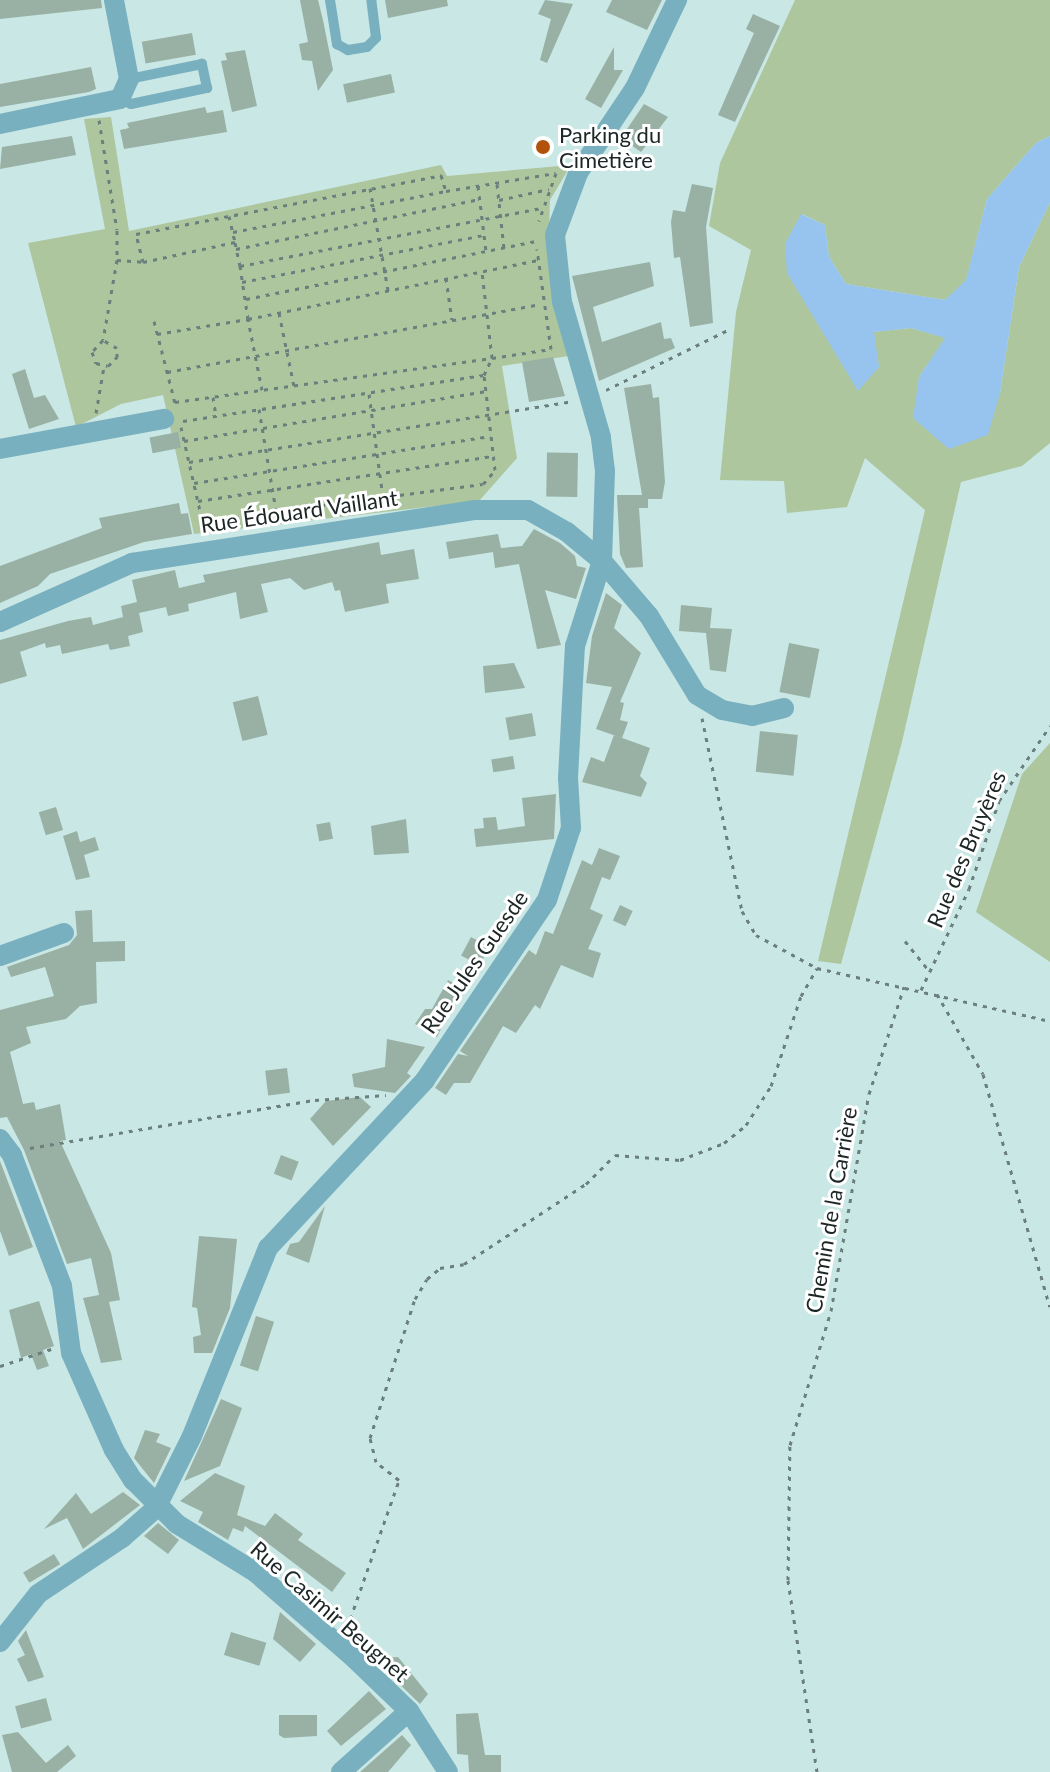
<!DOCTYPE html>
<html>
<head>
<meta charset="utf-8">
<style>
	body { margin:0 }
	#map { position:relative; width:1050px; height:1772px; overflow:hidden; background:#c9e7e4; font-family:Lato,sans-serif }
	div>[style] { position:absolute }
	.green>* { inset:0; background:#adc69e }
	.water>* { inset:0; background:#96c4ee }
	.building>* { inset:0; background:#99b1a4; transform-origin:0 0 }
	.path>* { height:3px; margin-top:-1.5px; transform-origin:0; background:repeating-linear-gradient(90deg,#6b7f7d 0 4px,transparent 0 10px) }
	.lane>* { height:10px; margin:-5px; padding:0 5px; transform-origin:5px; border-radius:5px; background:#79b0c0 }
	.street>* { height:20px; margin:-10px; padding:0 10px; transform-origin:10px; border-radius:10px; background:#79b0c0 }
	.dots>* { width:22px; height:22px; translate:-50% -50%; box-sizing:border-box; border:4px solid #fff; border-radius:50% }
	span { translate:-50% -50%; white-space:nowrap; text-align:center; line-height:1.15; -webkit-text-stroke:6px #fff; paint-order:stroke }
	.poi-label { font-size:22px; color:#1b2625 }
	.left { translate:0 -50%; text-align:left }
	.street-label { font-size:22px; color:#1b2625 }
</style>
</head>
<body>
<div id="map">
	<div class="green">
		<i style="clip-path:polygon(795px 0,1050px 0,1050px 136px,1036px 143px,987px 199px,966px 281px,945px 300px,846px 284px,829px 257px,825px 225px,802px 214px,857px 390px,879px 367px,873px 332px,911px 328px,946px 338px,919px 377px,1000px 393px,1019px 267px,1050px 202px,1050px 443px,1022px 466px,961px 482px,902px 742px,841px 964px,818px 961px,925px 510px,865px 458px,847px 507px,787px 513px,784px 481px,720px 480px,736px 312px,751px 250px,709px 226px,720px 163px)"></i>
		<i style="clip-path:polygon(111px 117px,129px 231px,441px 165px,447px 176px,571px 165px,550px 200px,548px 263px,569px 356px,502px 366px,517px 458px,479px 501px,194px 534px,163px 395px,121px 404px,76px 427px,28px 243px,105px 229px,84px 119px)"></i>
		<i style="clip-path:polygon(1050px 743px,1050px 962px,976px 912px,1022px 774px)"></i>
	</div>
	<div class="water">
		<i style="clip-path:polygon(1050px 136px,1050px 202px,1019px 267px,1000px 393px,988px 435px,949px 449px,913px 418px,919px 377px,945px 338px,911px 328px,874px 332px,879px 367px,858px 391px,787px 273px,785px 244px,801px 214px,825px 225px,829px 257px,846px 284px,945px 300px,966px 280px,987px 199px,1036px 143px)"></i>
	</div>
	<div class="building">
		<i style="clip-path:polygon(0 0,101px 0,102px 8px,0 19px)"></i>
		<i style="clip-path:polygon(300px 0,318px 0,323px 20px,333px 70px,318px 91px,312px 61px,302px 60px,299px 44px,308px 42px)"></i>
		<i style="clip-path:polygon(385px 0,447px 0,448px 6px,388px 18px)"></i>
		<i style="clip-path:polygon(545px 0,573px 4px,547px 63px,540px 60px,551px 19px,538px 14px)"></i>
		<i style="clip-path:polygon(612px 0,662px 0,647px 30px,606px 12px)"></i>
		<i style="clip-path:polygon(753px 14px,780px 26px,735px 122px,718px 115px,754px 33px,746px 29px)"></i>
		<i style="left:192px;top:33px;width:22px;height:51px;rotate:80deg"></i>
		<i style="clip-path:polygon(614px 47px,614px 70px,623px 70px,601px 108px,585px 99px)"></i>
		<i style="clip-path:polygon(245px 50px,257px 106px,232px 112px,221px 61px,227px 60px,225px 53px)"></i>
		<i style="clip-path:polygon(91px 67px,96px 89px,89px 92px,0 107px,0 84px)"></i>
		<i style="left:391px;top:74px;width:19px;height:49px;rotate:78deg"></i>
		<i style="clip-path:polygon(644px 104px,668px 117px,641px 152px,621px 138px)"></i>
		<i style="clip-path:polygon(205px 107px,207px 113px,223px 110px,227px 132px,124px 149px,120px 130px,129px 128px,127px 123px)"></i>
		<i style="clip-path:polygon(72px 136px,76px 155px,0 169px,2px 147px)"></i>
		<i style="clip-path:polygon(692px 184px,713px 188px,706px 227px,713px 323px,690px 327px,680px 257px,674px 258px,671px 222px,673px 210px,685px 212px)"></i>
		<i style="clip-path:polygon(650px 262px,654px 286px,593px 307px,602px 342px,661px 322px,664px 339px,671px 338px,675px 348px,599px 381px,572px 276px)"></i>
		<i style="clip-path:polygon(553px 357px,565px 396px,529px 402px,522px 362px)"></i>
		<i style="clip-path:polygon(25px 369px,34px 398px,45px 395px,59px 419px,29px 429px,12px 374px)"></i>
		<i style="clip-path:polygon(651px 384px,653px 398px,659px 397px,665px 482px,662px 499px,648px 499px,648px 508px,639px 508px,643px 567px,626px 568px,620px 554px,617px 495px,642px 495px,624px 388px)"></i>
		<i style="left:178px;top:432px;width:16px;height:29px;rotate:79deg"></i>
		<i style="left:578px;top:453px;width:44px;height:31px;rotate:91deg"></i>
		<i style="clip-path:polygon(179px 503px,181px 514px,188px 513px,192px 534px,144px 542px,50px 574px,38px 586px,0 603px,0 566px,102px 528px,99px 518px)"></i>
		<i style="clip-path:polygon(534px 529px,560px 543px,575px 556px,577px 566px,586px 568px,576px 599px,545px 590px,561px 645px,537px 649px,519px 564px,495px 568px,493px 552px,449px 559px,446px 542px,498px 534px,501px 548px,522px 546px)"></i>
		<i style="clip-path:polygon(379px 542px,381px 555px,414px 549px,419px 579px,386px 584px,389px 603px,345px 612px,340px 590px,335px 591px,332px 582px,304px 590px,290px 578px,261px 584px,268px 612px,240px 619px,236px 592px,188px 604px,189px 611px,168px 616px,166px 607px,139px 613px,143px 632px,128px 636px,130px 646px,110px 650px,108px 644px,62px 654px,60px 645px,46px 648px,45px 643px,20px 652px,27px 676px,0 684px,0 640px,68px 621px,91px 617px,93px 625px,123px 617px,121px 606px,137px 602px,132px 580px,175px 570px,179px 588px,205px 582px,203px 575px)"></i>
		<i style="clip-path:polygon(606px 593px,622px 605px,614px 628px,641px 653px,620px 702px,624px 703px,620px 720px,628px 722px,622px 738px,596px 729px,612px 687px,586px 683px,592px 636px)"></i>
		<i style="clip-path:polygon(681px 605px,712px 608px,710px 628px,732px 629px,726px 672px,710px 670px,706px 633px,679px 631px)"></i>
		<i style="left:789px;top:643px;width:31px;height:50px;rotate:11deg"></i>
		<i style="clip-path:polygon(514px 663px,525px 688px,485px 693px,483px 666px)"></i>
		<i style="left:258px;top:696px;width:40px;height:26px;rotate:76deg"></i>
		<i style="left:532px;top:713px;width:23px;height:27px;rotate:80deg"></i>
		<i style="left:760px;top:731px;width:38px;height:41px;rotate:6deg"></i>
		<i style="clip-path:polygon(614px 735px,650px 748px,640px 776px,647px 783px,641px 797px,582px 782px,591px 757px,604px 762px)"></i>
		<i style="left:513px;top:756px;width:13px;height:22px;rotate:81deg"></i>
		<i style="clip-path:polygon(556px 794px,554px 839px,476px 847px,474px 829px,484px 828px,483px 818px,496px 817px,498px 830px,525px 826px,522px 798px)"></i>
		<i style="left:56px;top:807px;width:24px;height:18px;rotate:73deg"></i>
		<i style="clip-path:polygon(406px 819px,409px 853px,374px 855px,371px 826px)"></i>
		<i style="left:330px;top:822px;width:17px;height:14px;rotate:80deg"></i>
		<i style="clip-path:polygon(77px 831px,80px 842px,95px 837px,99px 850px,84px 855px,90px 877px,76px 880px,63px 836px)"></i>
		<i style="clip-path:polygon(599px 848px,620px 856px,610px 880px,602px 877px,590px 909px,603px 915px,588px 949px,601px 953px,593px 978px,561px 965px,540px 1009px,535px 1005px,516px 1033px,503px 1026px,470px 1083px,454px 1083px,446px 1095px,435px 1088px,458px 1054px,468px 1056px,460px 1051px,529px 950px,536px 955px,545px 931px,553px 934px,582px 860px,592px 865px)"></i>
		<i style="left:620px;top:905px;width:14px;height:17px;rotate:25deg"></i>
		<i style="clip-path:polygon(92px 910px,93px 942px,125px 941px,125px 961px,96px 962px,97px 1003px,80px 1006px,66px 1019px,26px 1027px,31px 1043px,10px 1052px,23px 1104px,34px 1102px,36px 1110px,60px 1104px,66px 1140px,60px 1141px,111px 1253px,120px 1300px,109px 1302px,122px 1360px,101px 1363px,83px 1298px,99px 1295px,91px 1258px,67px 1264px,24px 1150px,7px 1117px,0 1118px,0 1010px,54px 996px,45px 967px,11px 977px,7px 967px,69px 945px,77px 935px,75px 911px)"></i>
		<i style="left:471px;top:937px;width:21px;height:21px;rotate:28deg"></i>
		<i style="clip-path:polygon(448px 980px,461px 987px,437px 1037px,415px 1024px,425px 1009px,432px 1009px)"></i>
		<i style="clip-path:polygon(387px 1039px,425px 1047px,407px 1073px,411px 1076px,395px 1093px,354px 1087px,352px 1074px,385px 1067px)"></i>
		<i style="left:287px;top:1068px;width:25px;height:22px;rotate:83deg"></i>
		<i style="clip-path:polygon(360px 1097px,371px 1107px,333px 1146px,310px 1119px,326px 1101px)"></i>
		<i style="left:281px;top:1155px;width:19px;height:20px;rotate:21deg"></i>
		<i style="clip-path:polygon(0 1161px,33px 1247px,9px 1256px,0 1231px)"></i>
		<i style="clip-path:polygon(325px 1206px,309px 1263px,286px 1254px,290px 1244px,299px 1242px)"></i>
		<i style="clip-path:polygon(199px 1236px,237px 1239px,230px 1308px,212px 1353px,194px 1353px,193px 1337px,201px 1335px,197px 1308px,192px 1307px)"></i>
		<i style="clip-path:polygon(39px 1301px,54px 1346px,43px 1350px,49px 1366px,37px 1370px,31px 1354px,21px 1358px,9px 1310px)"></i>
		<i style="left:256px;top:1316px;width:19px;height:52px;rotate:18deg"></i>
		<i style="clip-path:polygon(221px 1399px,242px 1408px,220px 1466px,184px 1481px)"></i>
		<i style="clip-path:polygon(145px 1430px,160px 1434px,156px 1442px,171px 1448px,154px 1483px,134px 1458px)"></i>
		<i style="clip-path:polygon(215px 1473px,245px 1486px,237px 1515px,265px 1526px,275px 1513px,303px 1534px,298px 1540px,346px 1573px,332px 1592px,245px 1526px,243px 1532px,233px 1528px,228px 1540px,198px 1522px,203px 1512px,180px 1501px)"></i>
		<i style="clip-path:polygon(123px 1492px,140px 1505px,83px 1549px,67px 1518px,44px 1529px,76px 1493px,91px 1514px)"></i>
		<i style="clip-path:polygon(158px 1523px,179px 1540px,168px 1554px,144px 1536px)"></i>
		<i style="left:54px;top:1554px;width:12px;height:36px;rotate:59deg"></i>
		<i style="clip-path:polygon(280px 1612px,316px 1644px,300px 1662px,273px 1639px)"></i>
		<i style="clip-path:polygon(26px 1630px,44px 1677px,28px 1682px,17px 1659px,25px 1655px,18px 1641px)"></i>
		<i style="left:231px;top:1632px;width:37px;height:24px;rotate:17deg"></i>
		<i style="clip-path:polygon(398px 1657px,428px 1694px,420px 1704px,384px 1669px,383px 1658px)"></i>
		<i style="clip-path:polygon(369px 1691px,386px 1709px,341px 1746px,327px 1731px)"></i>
		<i style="left:46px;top:1698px;width:23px;height:32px;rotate:75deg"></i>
		<i style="clip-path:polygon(478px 1713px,485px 1755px,501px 1755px,501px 1772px,469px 1772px,468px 1755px,457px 1754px,456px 1714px)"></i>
		<i style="clip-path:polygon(279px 1715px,317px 1715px,317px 1736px,284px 1738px,279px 1735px)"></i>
		<i style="clip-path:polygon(18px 1732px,46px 1763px,68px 1745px,76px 1756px,57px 1772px,12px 1772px,2px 1735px)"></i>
		<i style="clip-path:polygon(402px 1735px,411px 1745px,388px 1772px,360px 1772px)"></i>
	</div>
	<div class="path">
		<i style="left:99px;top:120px;width:111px;rotate:80.7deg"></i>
		<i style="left:117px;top:230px;width:30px;rotate:90deg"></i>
		<i style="left:117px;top:260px;width:81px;rotate:99.9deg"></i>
		<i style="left:103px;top:340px;width:16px;rotate:133deg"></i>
		<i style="left:92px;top:352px;width:12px;rotate:70deg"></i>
		<i style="left:96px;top:363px;width:12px;rotate:14deg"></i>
		<i style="left:108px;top:366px;width:13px;rotate:-45deg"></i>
		<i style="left:117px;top:357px;width:9px;rotate:-90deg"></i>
		<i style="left:117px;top:348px;width:16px;rotate:-150deg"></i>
		<i style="left:497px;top:184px;width:64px;rotate:83.8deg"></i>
		<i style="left:478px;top:186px;width:65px;rotate:83deg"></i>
		<i style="left:370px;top:188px;width:104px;rotate:80deg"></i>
		<i style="left:499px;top:200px;width:51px;rotate:-12.4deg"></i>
		<i style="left:229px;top:216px;width:27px;rotate:77deg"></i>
		<i style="left:233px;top:232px;width:217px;rotate:-10.9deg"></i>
		<i style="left:236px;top:249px;width:249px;rotate:-11.6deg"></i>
		<i style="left:117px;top:260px;width:26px;rotate:4deg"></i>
		<i style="left:240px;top:266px;width:25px;rotate:-102deg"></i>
		<i style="left:235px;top:242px;width:94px;rotate:167.7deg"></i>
		<i style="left:143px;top:262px;width:29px;rotate:-104deg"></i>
		<i style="left:136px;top:234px;width:311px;rotate:-10.9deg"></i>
		<i style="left:441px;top:175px;width:17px;rotate:73deg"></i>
		<i style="left:446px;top:191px;width:111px;rotate:-9.3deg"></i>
		<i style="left:556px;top:173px;width:51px;rotate:109.5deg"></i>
		<i style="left:446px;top:278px;width:42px;rotate:81.9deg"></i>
		<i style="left:242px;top:282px;width:247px;rotate:-11deg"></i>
		<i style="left:246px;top:299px;width:297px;rotate:-11.3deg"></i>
		<i style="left:279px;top:313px;width:75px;rotate:78.4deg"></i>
		<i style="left:154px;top:321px;width:85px;rotate:75.6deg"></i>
		<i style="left:157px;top:334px;width:92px;rotate:-9.4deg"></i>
		<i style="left:248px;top:319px;width:54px;rotate:-98.6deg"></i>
		<i style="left:240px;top:266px;width:308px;rotate:-10.9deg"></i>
		<i style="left:167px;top:372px;width:380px;rotate:-10.3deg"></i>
		<i style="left:262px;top:390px;width:72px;rotate:-101.2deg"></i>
		<i style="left:248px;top:319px;width:295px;rotate:-11.5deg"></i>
		<i style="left:606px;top:390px;width:136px;rotate:-26.2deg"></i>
		<i style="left:369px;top:394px;width:104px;rotate:82.3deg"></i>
		<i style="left:213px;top:397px;width:19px;rotate:81deg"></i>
		<i style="left:175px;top:402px;width:320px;rotate:-7.9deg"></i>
		<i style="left:492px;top:358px;width:88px;rotate:-96.6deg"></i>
		<i style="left:259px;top:409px;width:103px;rotate:80.5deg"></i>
		<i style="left:96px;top:413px;width:48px;rotate:-80.3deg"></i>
		<i style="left:183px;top:421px;width:304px;rotate:-8.7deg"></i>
		<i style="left:181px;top:427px;width:109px;rotate:77.2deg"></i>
		<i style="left:184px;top:441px;width:305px;rotate:-9.4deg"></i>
		<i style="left:189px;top:462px;width:388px;rotate:-9deg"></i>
		<i style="left:194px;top:483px;width:300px;rotate:-9deg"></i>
		<i style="left:198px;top:501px;width:298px;rotate:-8.7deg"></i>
		<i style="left:202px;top:521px;width:283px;rotate:-7.5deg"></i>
		<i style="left:483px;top:484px;width:18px;rotate:-49deg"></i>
		<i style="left:495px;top:470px;width:96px;rotate:-96.6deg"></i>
		<i style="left:484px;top:375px;width:19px;rotate:-65deg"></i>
		<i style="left:492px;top:358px;width:60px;rotate:-8.7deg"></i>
		<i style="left:551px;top:349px;width:101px;rotate:-98deg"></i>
		<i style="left:702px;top:718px;width:197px;rotate:78.3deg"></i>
		<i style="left:742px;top:911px;width:28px;rotate:60deg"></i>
		<i style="left:756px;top:935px;width:69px;rotate:28.4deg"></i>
		<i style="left:817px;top:968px;width:239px;rotate:12.8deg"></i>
		<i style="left:905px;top:941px;width:40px;rotate:51deg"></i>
		<i style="left:921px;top:990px;width:112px;rotate:-64.6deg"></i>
		<i style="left:969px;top:889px;width:93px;rotate:-71.2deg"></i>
		<i style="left:999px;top:801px;width:91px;rotate:-55.8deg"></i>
		<i style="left:937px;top:994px;width:92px;rotate:60.1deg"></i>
		<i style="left:983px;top:1074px;width:242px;rotate:74deg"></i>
		<i style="left:30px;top:1148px;width:289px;rotate:-9.6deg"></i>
		<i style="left:315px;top:1100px;width:71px;rotate:-4deg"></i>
		<i style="left:0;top:1366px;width:54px;rotate:-18.4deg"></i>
		<i style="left:347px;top:1628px;width:157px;rotate:-70.6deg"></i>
		<i style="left:399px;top:1480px;width:29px;rotate:-142deg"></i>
		<i style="left:376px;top:1462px;width:25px;rotate:-104deg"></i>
		<i style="left:370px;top:1438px;width:146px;rotate:-72.1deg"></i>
		<i style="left:415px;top:1299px;width:23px;rotate:-59deg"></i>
		<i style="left:427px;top:1279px;width:17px;rotate:-40deg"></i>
		<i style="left:440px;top:1268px;width:24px;rotate:-9deg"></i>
		<i style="left:464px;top:1264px;width:146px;rotate:-33.3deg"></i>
		<i style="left:586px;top:1184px;width:41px;rotate:-45deg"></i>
		<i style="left:615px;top:1155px;width:65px;rotate:4.4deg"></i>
		<i style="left:680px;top:1160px;width:47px;rotate:-21.1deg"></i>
		<i style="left:724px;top:1143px;width:28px;rotate:-39deg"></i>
		<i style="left:746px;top:1125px;width:46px;rotate:-57.3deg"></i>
		<i style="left:771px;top:1086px;width:95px;rotate:-71.6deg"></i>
		<i style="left:801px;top:996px;width:32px;rotate:-60deg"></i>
		<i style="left:817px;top:1772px;width:194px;rotate:-98.6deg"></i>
		<i style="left:788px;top:1580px;width:135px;rotate:-89.2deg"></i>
		<i style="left:790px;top:1445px;width:140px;rotate:-73deg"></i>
		<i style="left:831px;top:1311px;width:220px;rotate:-80.1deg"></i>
		<i style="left:869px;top:1094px;width:113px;rotate:-71.9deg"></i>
	</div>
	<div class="lane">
		<i style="left:330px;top:0;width:45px;rotate:81deg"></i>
		<i style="left:337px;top:44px;width:13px;rotate:29deg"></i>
		<i style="left:348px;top:50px;width:19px;rotate:-9deg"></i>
		<i style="left:367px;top:47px;width:13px;rotate:-45deg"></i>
		<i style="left:376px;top:38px;width:38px;rotate:-97deg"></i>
		<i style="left:120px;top:99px;width:12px;rotate:24deg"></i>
		<i style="left:131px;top:104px;width:78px;rotate:-11.9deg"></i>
		<i style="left:207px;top:88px;width:25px;rotate:-102deg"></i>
		<i style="left:202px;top:64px;width:75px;rotate:168.4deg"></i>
	</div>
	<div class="street">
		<i style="left:0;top:124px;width:123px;rotate:-11.8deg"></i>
		<i style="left:120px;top:99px;width:22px;rotate:-66deg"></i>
		<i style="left:129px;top:79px;width:80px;rotate:-100.8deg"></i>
		<i style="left:0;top:449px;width:167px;rotate:-10.4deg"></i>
		<i style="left:0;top:622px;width:145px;rotate:-24.1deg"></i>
		<i style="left:132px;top:563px;width:346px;rotate:-8.8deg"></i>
		<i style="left:474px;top:510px;width:54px"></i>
		<i style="left:528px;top:510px;width:45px;rotate:29.4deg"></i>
		<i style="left:567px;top:532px;width:45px;rotate:39.6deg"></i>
		<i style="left:602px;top:561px;width:72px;rotate:49.5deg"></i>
		<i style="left:649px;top:616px;width:92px;rotate:58.7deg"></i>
		<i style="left:697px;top:695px;width:29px;rotate:31deg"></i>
		<i style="left:722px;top:710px;width:31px;rotate:11deg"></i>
		<i style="left:752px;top:716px;width:33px;rotate:-14deg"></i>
		<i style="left:0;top:956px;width:68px;rotate:-19.8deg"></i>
		<i style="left:0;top:1139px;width:20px;rotate:53deg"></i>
		<i style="left:12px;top:1155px;width:140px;rotate:69.1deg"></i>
		<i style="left:62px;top:1286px;width:68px;rotate:82.3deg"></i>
		<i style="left:71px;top:1353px;width:106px;rotate:66.1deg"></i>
		<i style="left:114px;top:1450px;width:36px;rotate:58deg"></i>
		<i style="left:133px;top:1480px;width:62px;rotate:45deg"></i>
		<i style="left:177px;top:1524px;width:92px;rotate:31.6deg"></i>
		<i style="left:255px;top:1572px;width:133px;rotate:41deg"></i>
		<i style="left:355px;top:1659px;width:75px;rotate:43.9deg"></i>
		<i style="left:409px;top:1711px;width:72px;rotate:57.4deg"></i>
		<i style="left:0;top:1642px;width:61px;rotate:-51.6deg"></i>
		<i style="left:38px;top:1594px;width:101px;rotate:-33.7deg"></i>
		<i style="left:122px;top:1538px;width:45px;rotate:-41.4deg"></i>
		<i style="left:156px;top:1508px;width:80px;rotate:-63.4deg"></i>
		<i style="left:192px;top:1436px;width:203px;rotate:-68deg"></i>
		<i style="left:268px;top:1248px;width:230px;rotate:-46.9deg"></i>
		<i style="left:425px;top:1080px;width:217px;rotate:-55.9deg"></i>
		<i style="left:547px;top:900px;width:76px;rotate:-71.6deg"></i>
		<i style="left:571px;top:828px;width:50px;rotate:-93.4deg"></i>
		<i style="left:568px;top:778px;width:132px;rotate:-87deg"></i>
		<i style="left:575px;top:646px;width:89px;rotate:-72.4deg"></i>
		<i style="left:602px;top:561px;width:90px;rotate:-88.1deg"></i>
		<i style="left:605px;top:471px;width:34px;rotate:-97deg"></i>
		<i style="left:601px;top:437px;width:141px;rotate:-106.1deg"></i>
		<i style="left:562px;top:302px;width:67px;rotate:-96deg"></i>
		<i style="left:555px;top:235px;width:66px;rotate:-69.6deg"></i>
		<i style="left:578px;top:173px;width:102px;rotate:-56.2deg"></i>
		<i style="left:635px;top:88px;width:98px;rotate:-64.5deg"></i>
		<i style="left:341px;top:1772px;width:91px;rotate:-41.9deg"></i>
	</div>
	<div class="dots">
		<i style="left:543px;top:147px;background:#b2520b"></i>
	</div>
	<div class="poi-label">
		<span class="left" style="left:559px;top:147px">Parking du<br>Cimetière</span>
	</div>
	<div class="street-label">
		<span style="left:299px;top:511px;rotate:-8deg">Rue Édouard Vaillant</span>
		<span style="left:966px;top:849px;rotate:-67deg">Rue des Bruyères</span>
		<span style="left:474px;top:962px;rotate:-55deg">Rue Jules Guesde</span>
		<span style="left:831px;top:1210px;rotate:-80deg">Chemin de la Carrière</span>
		<span style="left:330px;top:1611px;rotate:41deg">Rue Casimir Beugnet</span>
	</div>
</div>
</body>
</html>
